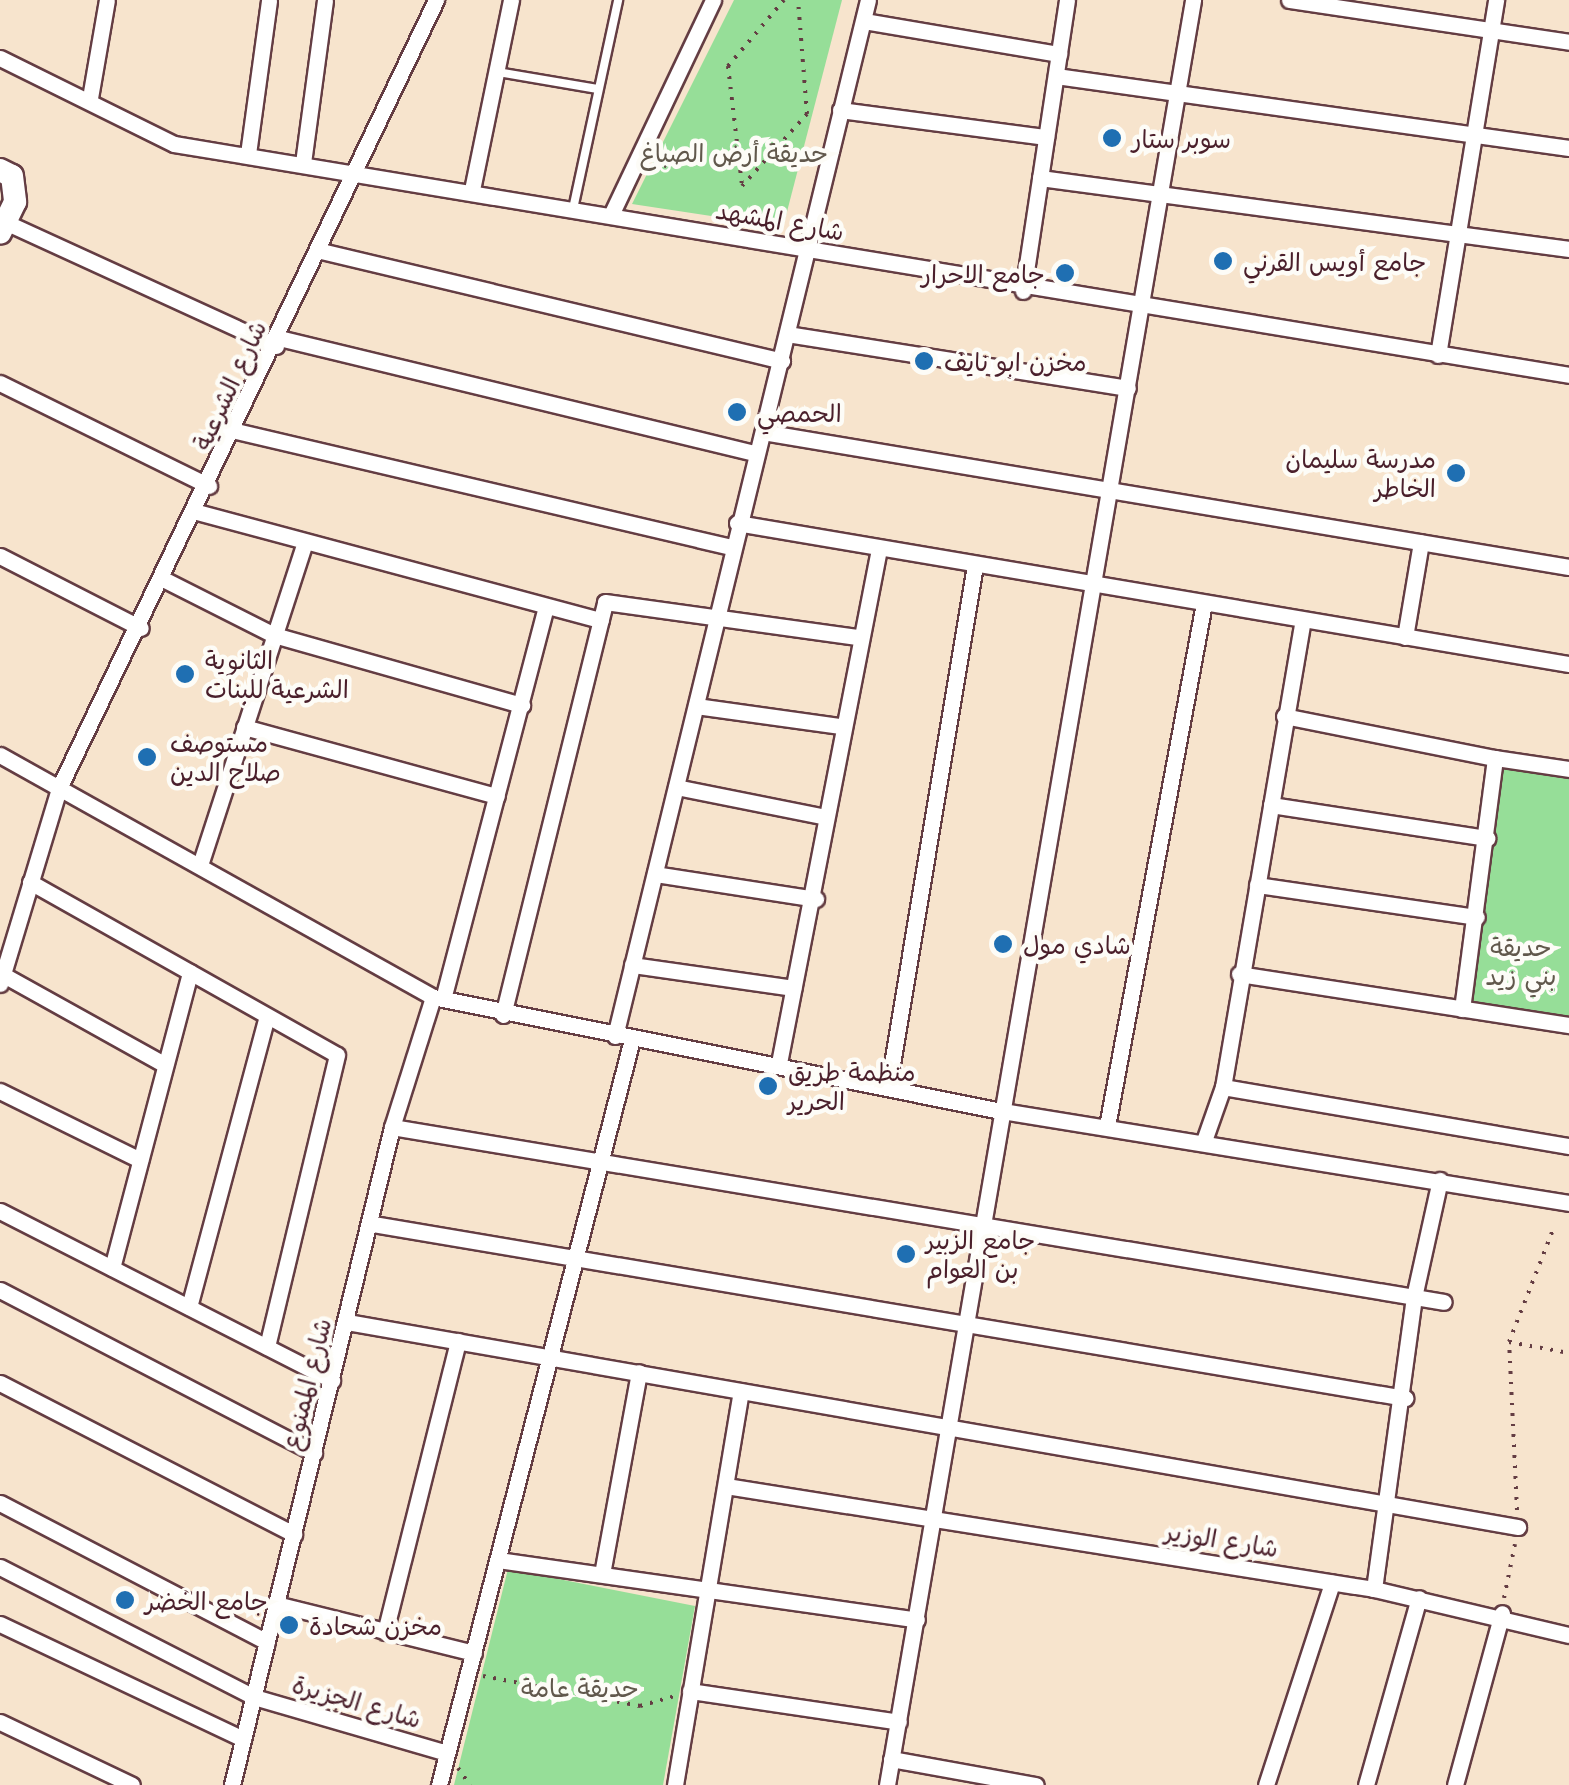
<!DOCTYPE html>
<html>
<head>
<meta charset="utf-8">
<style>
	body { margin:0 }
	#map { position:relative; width:1569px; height:1785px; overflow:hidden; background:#f7e4cd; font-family:Mali,"Playpen Sans Arabic",sans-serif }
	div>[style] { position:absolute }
	.green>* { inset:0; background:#96de98 }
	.path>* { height:4px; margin-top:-2px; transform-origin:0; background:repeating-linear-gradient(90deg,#643d43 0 2.5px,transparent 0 10.5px) }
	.roads { filter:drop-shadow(2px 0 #643d43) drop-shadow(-2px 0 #643d43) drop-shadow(0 2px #643d43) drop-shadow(0 -2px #643d43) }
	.lane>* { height:8px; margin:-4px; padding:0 4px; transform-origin:4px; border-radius:4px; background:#fff }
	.street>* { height:15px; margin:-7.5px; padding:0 7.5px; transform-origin:7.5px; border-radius:7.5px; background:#fff }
	.secondary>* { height:22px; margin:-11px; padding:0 11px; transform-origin:11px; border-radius:11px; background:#fff }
	.dots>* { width:28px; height:28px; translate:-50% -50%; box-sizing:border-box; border:5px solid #fdfcf7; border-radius:50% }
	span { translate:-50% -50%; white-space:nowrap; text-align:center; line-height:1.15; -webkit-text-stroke:9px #fdfcf7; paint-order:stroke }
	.poi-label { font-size:25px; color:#4a1f2b }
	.left { translate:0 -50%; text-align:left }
	.right { translate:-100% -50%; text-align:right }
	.park-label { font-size:25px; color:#61584c }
	.street-label { font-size:25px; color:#4a1f2b }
</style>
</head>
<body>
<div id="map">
	<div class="green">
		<i style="clip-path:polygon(734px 0,842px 0,783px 227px,632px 204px)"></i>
		<i style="clip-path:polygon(1496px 761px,1569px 772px,1569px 1022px,1464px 1007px)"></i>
		<i style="clip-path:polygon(508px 1569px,695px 1606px,663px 1785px,454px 1785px)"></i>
	</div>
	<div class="path">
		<i style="left:784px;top:0;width:87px;rotate:130.3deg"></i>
		<i style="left:728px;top:66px;width:121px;rotate:83.3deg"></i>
		<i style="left:742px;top:186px;width:97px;rotate:-47.9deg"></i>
		<i style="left:807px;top:114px;width:114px;rotate:-94.5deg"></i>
		<i style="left:1509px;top:1342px;width:61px;rotate:10.4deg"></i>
		<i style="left:1517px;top:1510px;width:168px;rotate:-92.7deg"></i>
		<i style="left:1509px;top:1342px;width:123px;rotate:-68.6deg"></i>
		<i style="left:1504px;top:1598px;width:55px;rotate:-78.5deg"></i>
		<i style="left:483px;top:1676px;width:160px;rotate:10.8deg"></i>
		<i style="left:640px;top:1706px;width:35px;rotate:-16deg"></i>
		<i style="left:458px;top:1768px;width:21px;rotate:55deg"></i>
	</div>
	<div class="roads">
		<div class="lane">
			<i style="left:498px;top:72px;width:100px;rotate:9.7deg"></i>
			<i style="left:573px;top:209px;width:214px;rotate:-77.8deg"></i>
		</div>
		<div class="street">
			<i style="left:1289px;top:0;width:283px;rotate:8.5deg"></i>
			<i style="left:864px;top:21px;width:198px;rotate:9.6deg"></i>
			<i style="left:0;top:58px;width:194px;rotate:26.3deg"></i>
			<i style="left:174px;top:144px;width:1414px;rotate:9.4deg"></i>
			<i style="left:1056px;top:76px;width:518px;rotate:7.99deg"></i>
			<i style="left:90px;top:98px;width:99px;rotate:-80.2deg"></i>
			<i style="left:840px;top:110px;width:208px;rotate:7.5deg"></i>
			<i style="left:248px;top:154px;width:155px;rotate:-82.2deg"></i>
			<i style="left:303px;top:163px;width:164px;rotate:-82.3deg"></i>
			<i style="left:1040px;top:178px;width:534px;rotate:7.64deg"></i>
			<i style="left:472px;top:190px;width:194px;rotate:-78.4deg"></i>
			<i style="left:611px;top:215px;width:238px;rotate:-64.6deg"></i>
			<i style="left:5px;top:222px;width:298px;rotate:24.6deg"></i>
			<i style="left:321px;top:251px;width:474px;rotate:13.4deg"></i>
			<i style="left:1023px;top:291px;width:294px;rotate:-81.4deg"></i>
			<i style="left:787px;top:334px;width:345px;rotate:9deg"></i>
			<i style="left:279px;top:338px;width:491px;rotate:13.6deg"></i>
			<i style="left:1438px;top:355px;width:360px;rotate:-80.7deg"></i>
			<i style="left:0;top:383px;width:233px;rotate:26.2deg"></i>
			<i style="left:236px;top:431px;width:508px;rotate:13.19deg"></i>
			<i style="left:763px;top:432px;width:817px;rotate:9.51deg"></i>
			<i style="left:197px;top:512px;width:418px;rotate:15deg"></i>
			<i style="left:737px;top:523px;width:844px;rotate:9.62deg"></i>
			<i style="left:0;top:556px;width:158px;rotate:27.1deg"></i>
			<i style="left:165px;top:580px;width:122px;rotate:26.8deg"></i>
			<i style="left:274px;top:635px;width:258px;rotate:15.8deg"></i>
			<i style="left:1405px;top:637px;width:96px;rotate:-80.4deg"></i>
			<i style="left:696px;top:706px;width:146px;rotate:7.9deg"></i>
			<i style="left:1284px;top:716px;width:215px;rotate:11.3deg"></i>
			<i style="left:244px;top:727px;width:262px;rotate:15.3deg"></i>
			<i style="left:0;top:755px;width:496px;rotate:29.2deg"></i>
			<i style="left:433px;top:997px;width:574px;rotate:11.35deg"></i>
			<i style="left:996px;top:1110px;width:580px;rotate:9.22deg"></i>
			<i style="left:676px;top:787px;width:153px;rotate:11.3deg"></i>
			<i style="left:1271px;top:805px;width:219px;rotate:8.7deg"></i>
			<i style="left:200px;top:865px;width:336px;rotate:-72deg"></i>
			<i style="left:655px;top:874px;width:163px;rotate:8.8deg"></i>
			<i style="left:30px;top:882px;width:352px;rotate:29.4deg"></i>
			<i style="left:337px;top:1055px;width:300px;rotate:103.5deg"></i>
			<i style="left:1257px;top:885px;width:222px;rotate:8.3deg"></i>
			<i style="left:632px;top:965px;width:163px;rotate:8.1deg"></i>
			<i style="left:0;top:973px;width:189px;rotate:29.1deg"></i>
			<i style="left:1239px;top:974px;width:334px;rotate:8.8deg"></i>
			<i style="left:0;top:984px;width:205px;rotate:-73.2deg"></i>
			<i style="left:59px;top:788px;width:874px;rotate:-64.43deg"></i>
			<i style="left:443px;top:999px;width:406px;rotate:-75.3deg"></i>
			<i style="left:1462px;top:1009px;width:253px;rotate:-82.5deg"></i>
			<i style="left:1495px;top:758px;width:75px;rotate:8.5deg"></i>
			<i style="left:503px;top:1015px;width:425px;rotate:-76.1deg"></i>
			<i style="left:605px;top:602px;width:253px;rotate:7.9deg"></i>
			<i style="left:615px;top:1036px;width:1066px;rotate:-76.28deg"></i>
			<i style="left:779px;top:1063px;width:524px;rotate:-78.99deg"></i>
			<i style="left:889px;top:1082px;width:524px;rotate:-80.56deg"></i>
			<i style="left:1223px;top:1087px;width:351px;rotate:9.7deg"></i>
			<i style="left:0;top:1091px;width:156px;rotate:26.2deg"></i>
			<i style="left:1108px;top:1121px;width:527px;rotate:-79.5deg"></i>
			<i style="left:392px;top:1127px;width:1066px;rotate:9.44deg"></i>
			<i style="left:1205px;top:1138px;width:54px;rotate:-70.6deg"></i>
			<i style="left:1223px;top:1087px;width:474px;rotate:-80.3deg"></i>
			<i style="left:0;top:1211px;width:373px;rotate:27deg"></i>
			<i style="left:373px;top:1224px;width:1047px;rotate:9.57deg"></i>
			<i style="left:112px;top:1268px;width:306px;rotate:-75.2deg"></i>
			<i style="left:0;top:1290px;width:354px;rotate:27.4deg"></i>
			<i style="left:189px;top:1307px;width:301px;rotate:-75deg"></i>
			<i style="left:347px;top:1322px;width:1189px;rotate:9.93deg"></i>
			<i style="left:0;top:1383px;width:331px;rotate:27.2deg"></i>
			<i style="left:726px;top:1486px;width:656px;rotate:9.03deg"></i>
			<i style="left:1374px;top:1589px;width:200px;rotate:13.3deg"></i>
			<i style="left:0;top:1503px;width:301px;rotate:27.5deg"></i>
			<i style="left:498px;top:1560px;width:423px;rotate:8.1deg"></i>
			<i style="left:0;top:1567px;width:285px;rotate:27.1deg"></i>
			<i style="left:254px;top:1697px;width:201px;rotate:16.2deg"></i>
			<i style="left:602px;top:1574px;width:205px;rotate:-79.6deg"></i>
			<i style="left:1374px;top:1589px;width:295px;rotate:-82.2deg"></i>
			<i style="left:1414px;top:1297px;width:120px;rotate:-77.5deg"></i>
			<i style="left:276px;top:1604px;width:204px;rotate:13.9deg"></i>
			<i style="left:0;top:1624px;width:269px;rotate:25.3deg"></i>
			<i style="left:385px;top:1632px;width:300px;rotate:-75.9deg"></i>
			<i style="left:690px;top:1691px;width:211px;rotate:8.4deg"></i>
			<i style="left:0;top:1722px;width:146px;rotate:25.5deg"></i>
			<i style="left:891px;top:1759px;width:147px;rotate:10.2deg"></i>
			<i style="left:232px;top:1785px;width:677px;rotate:-76.33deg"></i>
			<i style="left:392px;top:1127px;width:136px;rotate:-72.5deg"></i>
			<i style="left:439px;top:1785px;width:771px;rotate:-75.49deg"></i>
			<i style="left:675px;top:1785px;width:399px;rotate:-80.5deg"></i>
			<i style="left:887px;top:1785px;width:1811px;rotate:-80.27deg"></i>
			<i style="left:1266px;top:1785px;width:213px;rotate:-71.9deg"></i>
			<i style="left:1366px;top:1785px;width:194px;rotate:-74.2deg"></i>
			<i style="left:1455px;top:1785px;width:178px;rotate:-74.7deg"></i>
		</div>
		<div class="secondary">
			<i style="left:0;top:170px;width:13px;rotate:27deg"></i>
			<i style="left:12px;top:176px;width:26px;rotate:83deg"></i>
			<i style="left:15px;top:202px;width:34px;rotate:116deg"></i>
		</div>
	</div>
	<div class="dots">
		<i style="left:1112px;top:138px;background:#1f6fb2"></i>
		<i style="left:1223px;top:261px;background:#1f6fb2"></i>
		<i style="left:1065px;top:273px;background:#1f6fb2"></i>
		<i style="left:924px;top:361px;background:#1f6fb2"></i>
		<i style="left:737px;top:412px;background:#1f6fb2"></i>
		<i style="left:1456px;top:473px;background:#1f6fb2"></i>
		<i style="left:185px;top:674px;background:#1f6fb2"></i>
		<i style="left:147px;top:757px;background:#1f6fb2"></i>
		<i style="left:1003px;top:944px;background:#1f6fb2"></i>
		<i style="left:768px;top:1086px;background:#1f6fb2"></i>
		<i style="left:906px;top:1254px;background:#1f6fb2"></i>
		<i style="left:125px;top:1600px;background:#1f6fb2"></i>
		<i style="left:289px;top:1625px;background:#1f6fb2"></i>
	</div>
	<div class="poi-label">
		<span class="left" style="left:1132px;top:138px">سوبر ستار</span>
		<span class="left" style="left:1243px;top:261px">جامع أويس القرني</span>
		<span class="right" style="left:1045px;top:273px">جامع الاحرار</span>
		<span class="left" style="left:944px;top:361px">مخزن ابو نايف</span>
		<span class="left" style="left:757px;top:412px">الحمصي</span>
		<span class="right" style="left:1436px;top:473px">مدرسة سليمان<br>الخاطر</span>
		<span class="left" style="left:205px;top:674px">الثانوية<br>الشرعية للبنات</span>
		<span class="left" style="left:170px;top:757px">مستوصف<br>صلاح الدين</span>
		<span class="left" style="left:1023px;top:944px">شادي مول</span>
		<span class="left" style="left:788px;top:1086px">منظمة طريق<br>الحرير</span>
		<span class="left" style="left:926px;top:1254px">جامع الزبير<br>بن العوام</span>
		<span class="left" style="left:145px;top:1600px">جامع الخضر</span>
		<span class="left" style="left:309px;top:1625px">مخزن شحادة</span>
	</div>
	<div class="park-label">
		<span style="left:734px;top:152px">حديقة أرض الصباغ</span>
		<span style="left:1521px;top:961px">حديقة<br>بني زيد</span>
		<span style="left:580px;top:1687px">حديقة عامة</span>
	</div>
	<div class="street-label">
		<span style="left:780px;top:220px;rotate:10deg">شارع المشهد</span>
		<span style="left:229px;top:385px;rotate:-65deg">شارع الشرعية</span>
		<span style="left:306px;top:1384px;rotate:-76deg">شارع الممنوع</span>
		<span style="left:1222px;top:1539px;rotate:9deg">شارع الوزير</span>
		<span style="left:357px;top:1701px;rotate:16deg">شارع الجزيرة</span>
	</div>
</div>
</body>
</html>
